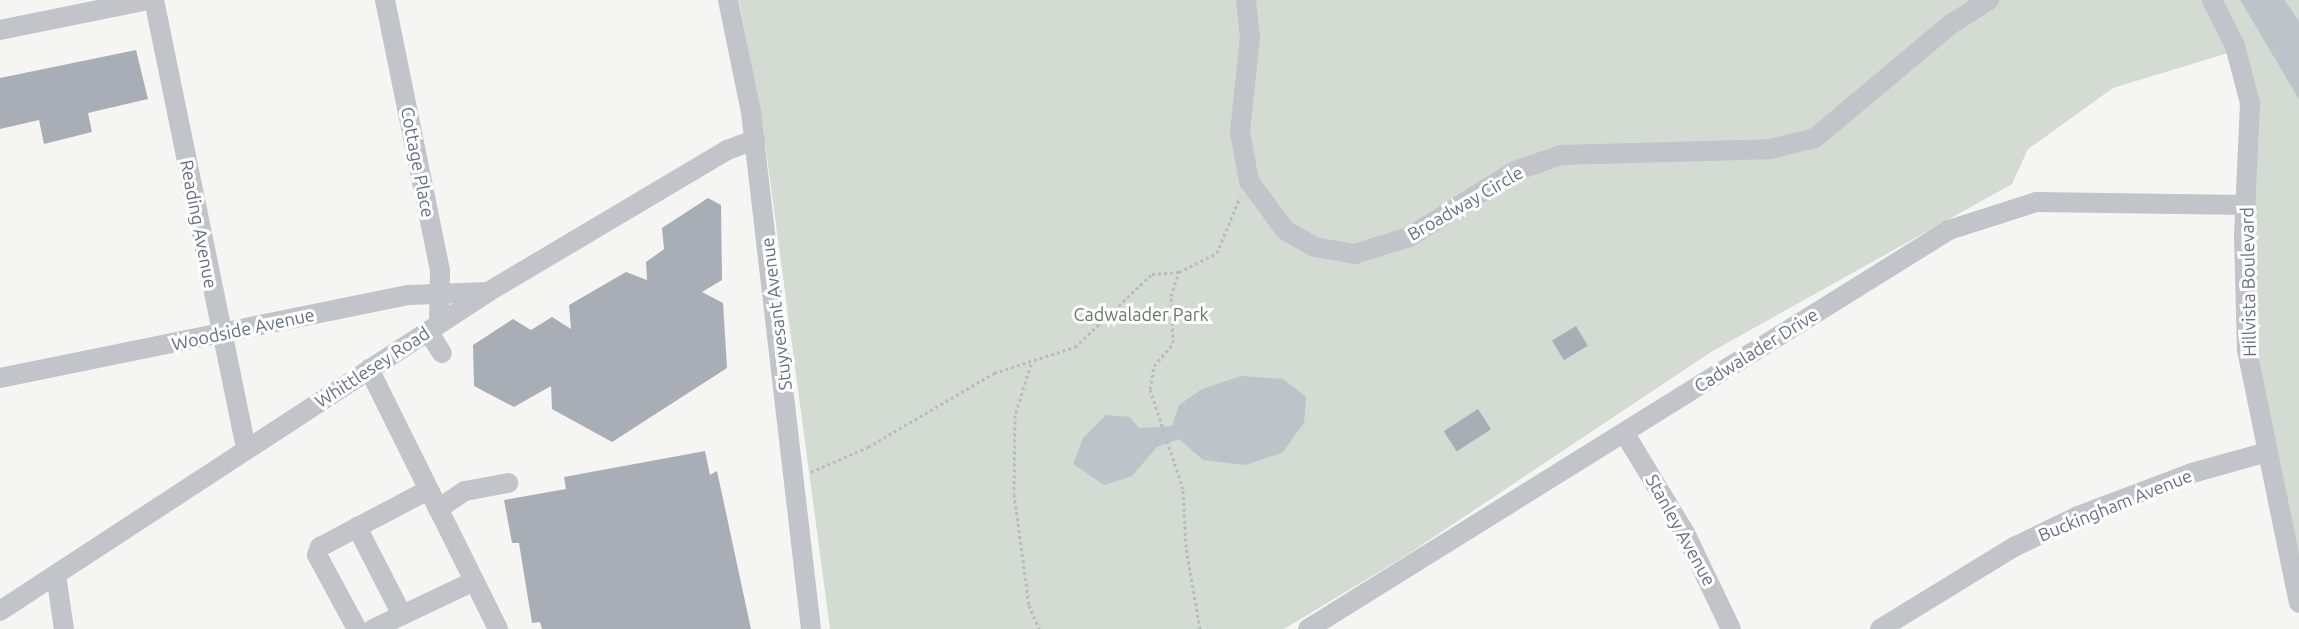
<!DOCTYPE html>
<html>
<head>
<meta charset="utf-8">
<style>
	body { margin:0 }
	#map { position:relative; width:2299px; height:629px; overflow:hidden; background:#f5f6f3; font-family:Ubuntu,sans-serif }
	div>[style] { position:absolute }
	.green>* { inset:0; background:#d4dbd3 }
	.water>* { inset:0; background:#bcc3c9 }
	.building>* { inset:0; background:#a9adb6; transform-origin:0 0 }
	.path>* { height:3px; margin-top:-1.5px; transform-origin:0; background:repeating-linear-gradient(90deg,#babbbf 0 3px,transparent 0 6px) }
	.minor>* { height:20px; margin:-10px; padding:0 10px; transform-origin:10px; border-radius:10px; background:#c2c4c9 }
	span { translate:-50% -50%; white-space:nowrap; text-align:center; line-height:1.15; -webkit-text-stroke:6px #fff; paint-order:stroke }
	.street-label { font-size:18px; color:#677082 }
	.park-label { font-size:18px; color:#667966 }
</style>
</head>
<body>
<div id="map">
	<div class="green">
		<i style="clip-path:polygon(739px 0,2240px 0,2299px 100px,2299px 607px,2255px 418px,2238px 50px,2113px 88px,2028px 149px,2012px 184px,1711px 352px,1407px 555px,1284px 629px,830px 629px,764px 135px)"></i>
		<i style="clip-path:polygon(2285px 0,2299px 0,2299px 21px)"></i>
	</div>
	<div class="water">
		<i style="clip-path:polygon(2240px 0,2285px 0,2299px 21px,2299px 100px)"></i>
		<i style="clip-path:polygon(1241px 376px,1283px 379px,1306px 397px,1304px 423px,1282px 453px,1244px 465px,1203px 460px,1179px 439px,1157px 447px,1132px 476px,1104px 485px,1073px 464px,1083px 438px,1106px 415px,1130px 417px,1139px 428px,1172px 426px,1179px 405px,1202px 389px)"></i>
	</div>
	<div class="building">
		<i style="clip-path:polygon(136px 50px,148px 99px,88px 113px,92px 132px,44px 144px,39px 120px,0 129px,0 78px)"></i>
		<i style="clip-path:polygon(708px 198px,721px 205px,722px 280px,702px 292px,723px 303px,727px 368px,612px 442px,552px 409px,551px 386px,514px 407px,474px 386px,473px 345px,513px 319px,531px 330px,552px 317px,571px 329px,569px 305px,626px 272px,647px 280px,646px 262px,664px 249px,662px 228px)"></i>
		<i style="left:1576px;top:326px;width:23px;height:28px;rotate:59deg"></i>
		<i style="left:1478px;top:409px;width:24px;height:41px;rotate:57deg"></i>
		<i style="clip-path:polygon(705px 451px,710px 475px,717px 471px,751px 629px,542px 629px,540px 622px,532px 623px,519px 543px,512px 543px,504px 500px,566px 489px,564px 477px)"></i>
	</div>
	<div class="path">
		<i style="left:1031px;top:364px;width:53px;rotate:107.4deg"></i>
		<i style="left:1015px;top:415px;width:79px;rotate:90.7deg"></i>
		<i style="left:1014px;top:494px;width:112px;rotate:82.3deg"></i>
		<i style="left:1029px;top:605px;width:26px;rotate:67deg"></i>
		<i style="left:811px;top:472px;width:62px;rotate:-23.7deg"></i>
		<i style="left:868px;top:447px;width:146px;rotate:-30.4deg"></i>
		<i style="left:994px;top:373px;width:85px;rotate:-17.8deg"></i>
		<i style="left:1075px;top:347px;width:106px;rotate:-43.5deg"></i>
		<i style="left:1152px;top:274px;width:27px;rotate:-4deg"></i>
		<i style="left:1200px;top:629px;width:83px;rotate:-99.7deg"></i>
		<i style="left:1186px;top:547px;width:58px;rotate:-93deg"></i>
		<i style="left:1183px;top:489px;width:105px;rotate:-108.3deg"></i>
		<i style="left:1150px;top:389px;width:23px;rotate:-80deg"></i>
		<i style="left:1154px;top:366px;width:30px;rotate:-50deg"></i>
		<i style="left:1173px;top:343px;width:47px;rotate:-92.4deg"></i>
		<i style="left:1171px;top:296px;width:25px;rotate:-72deg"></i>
		<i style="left:1179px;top:272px;width:42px;rotate:-26.6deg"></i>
		<i style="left:1217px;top:253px;width:61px;rotate:-67.7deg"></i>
	</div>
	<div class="minor">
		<i style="left:154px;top:0;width:456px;rotate:78.4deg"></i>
		<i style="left:385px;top:0;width:276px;rotate:78.5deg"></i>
		<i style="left:440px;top:270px;width:54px;rotate:91.1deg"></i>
		<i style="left:728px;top:0;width:114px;rotate:78.4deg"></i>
		<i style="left:751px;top:112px;width:520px;rotate:83.38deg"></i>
		<i style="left:1246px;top:0;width:37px;rotate:84deg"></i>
		<i style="left:1250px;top:37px;width:96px;rotate:96deg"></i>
		<i style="left:1240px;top:132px;width:50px;rotate:79.6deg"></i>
		<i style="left:1249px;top:181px;width:61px;rotate:53.7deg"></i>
		<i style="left:1285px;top:230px;width:34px;rotate:30deg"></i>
		<i style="left:1315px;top:247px;width:41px;rotate:9.9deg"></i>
		<i style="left:1355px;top:254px;width:57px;rotate:-17.5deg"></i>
		<i style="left:1409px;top:237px;width:125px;rotate:-31.9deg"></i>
		<i style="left:1515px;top:171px;width:49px;rotate:-19.2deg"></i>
		<i style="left:1561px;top:155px;width:209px;rotate:-1.6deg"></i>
		<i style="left:1770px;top:149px;width:46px;rotate:-13.7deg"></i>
		<i style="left:1815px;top:138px;width:177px;rotate:-40deg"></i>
		<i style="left:1951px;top:24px;width:45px;rotate:-32.3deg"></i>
		<i style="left:2212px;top:0;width:51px;rotate:63.4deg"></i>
		<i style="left:2235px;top:46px;width:59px;rotate:75.3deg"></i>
		<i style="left:2250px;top:103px;width:134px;rotate:92.6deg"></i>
		<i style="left:2244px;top:237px;width:113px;rotate:88.5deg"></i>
		<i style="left:2247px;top:350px;width:258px;rotate:78.4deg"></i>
		<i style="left:0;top:30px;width:150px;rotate:-11.5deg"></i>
		<i style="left:428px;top:331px;width:26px;rotate:58deg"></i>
		<i style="left:369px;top:369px;width:290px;rotate:63.6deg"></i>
		<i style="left:0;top:378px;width:417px;rotate:-11.5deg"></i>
		<i style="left:409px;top:295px;width:79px;rotate:-2.2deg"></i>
		<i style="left:1625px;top:434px;width:116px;rotate:58.8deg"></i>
		<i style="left:1685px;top:533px;width:106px;rotate:64.4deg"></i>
		<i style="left:438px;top:509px;width:32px;rotate:-34deg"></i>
		<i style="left:465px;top:491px;width:44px;rotate:-10.5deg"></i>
		<i style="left:357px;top:527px;width:99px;rotate:62.9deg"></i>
		<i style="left:56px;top:575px;width:55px;rotate:81.6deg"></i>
		<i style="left:0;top:611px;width:583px;rotate:-33.17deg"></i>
		<i style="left:488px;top:292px;width:278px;rotate:-30.7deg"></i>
		<i style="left:727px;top:150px;width:30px;rotate:-20deg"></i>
		<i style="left:357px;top:629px;width:84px;rotate:-118.4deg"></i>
		<i style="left:317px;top:555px;width:9px;rotate:-69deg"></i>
		<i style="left:320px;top:547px;width:122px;rotate:-27.8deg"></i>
		<i style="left:373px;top:629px;width:112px;rotate:-25.4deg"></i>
		<i style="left:1308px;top:629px;width:755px;rotate:-31.9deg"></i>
		<i style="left:1949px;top:230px;width:91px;rotate:-17.8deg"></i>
		<i style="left:2036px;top:202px;width:210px;rotate:0.8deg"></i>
		<i style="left:1880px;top:629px;width:157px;rotate:-31.5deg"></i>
		<i style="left:2014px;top:547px;width:71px;rotate:-25.8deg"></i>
		<i style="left:2078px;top:516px;width:122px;rotate:-20.7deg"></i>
		<i style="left:2192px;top:473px;width:75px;rotate:-15.5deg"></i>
	</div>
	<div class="street-label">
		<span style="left:418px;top:162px;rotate:79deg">Cottage Place</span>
		<span style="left:1465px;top:203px;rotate:-30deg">Broadway Circle</span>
		<span style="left:199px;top:224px;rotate:79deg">Reading Avenue</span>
		<span style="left:2248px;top:282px;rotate:-91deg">Hillvista Boulevard</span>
		<span style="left:776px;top:314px;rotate:-97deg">Stuyvesant Avenue</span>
		<span style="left:243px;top:329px;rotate:-12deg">Woodside Avenue</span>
		<span style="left:1756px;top:350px;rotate:-32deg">Cadwalader Drive</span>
		<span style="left:372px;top:367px;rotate:-33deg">Whittlesey Road</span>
		<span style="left:2115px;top:505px;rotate:-22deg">Buckingham Avenue</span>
		<span style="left:1681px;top:530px;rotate:61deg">Stanley Avenue</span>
	</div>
	<div class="park-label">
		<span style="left:1141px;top:314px">Cadwalader Park</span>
	</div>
</div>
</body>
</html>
